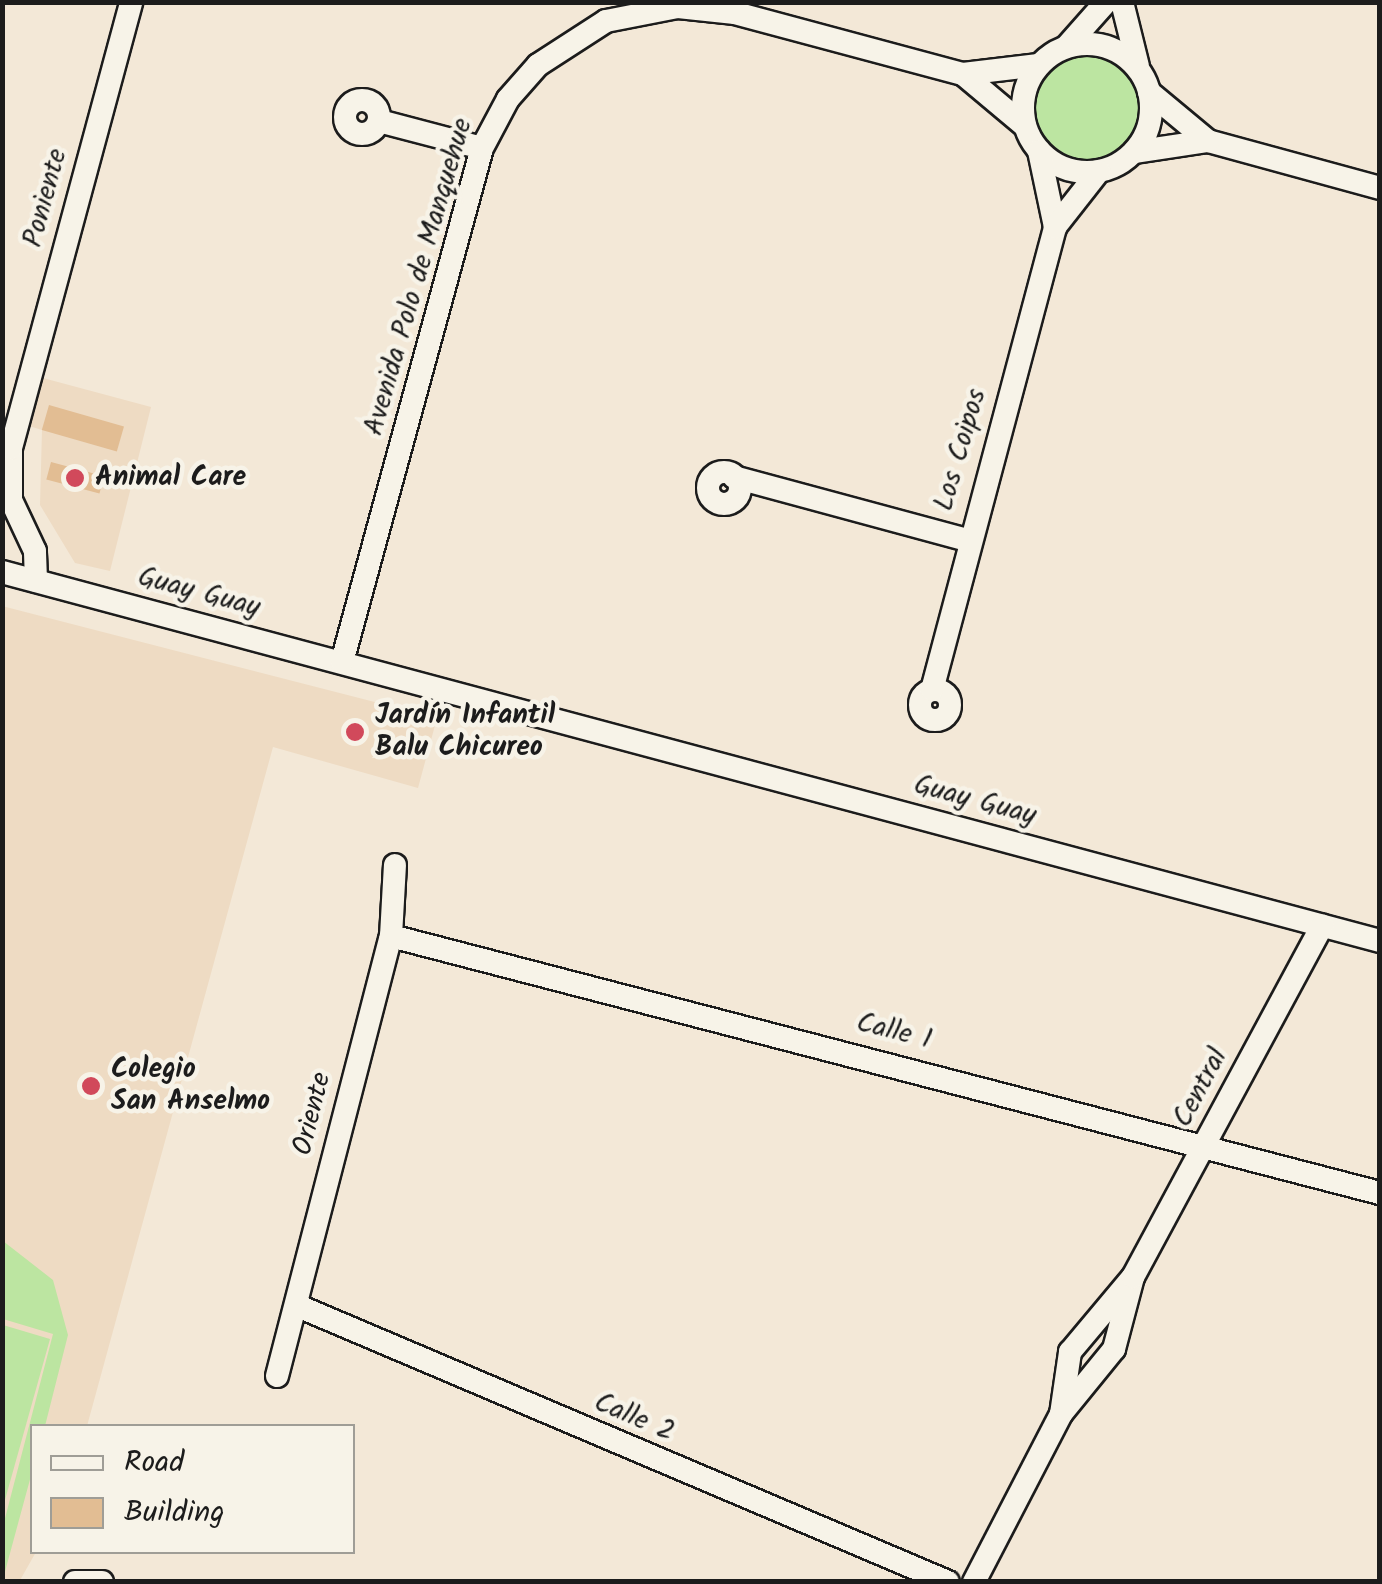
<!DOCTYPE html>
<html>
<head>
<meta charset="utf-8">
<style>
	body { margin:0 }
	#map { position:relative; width:1382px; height:1584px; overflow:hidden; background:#f3e8d7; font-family:Kalam,sans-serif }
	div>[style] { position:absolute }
	.built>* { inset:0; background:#eedbc3 }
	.green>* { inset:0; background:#bce5a1 }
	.round { border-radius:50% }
	.building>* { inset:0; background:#e2bd93; transform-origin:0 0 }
	.roads { filter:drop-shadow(2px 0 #1c1c1c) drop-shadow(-2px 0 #1c1c1c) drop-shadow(0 2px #1c1c1c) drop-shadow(0 -2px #1c1c1c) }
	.minor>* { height:22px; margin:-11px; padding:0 11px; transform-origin:11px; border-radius:11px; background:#f7f3e8 }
	.minor>.ring { margin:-11px; padding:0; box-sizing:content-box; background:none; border:22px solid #f7f3e8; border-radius:50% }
	.dots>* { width:28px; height:28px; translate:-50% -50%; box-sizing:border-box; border:5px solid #f7f3e8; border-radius:50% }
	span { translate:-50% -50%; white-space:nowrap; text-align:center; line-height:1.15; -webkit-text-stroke:9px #f7f3e8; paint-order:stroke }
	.street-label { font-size:28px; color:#1c1c1c }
	.poi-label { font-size:28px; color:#1c1c1c; font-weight:700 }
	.left { translate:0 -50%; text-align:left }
	.frame { position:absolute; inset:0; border:5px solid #1c1c1c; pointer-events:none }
	.legend { position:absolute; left:30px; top:1424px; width:325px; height:130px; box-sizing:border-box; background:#f7f3e8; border:2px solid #9f9d96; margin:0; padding:12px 18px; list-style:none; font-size:30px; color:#1c1c1c }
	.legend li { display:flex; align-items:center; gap:20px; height:50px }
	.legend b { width:50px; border:2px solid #9f9d96 }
</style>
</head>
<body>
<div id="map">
	<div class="built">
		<i style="clip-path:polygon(43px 378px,151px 407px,110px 571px,75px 563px,40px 505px,42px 430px,29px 426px)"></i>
		<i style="clip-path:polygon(2px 606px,437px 718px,418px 788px,273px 747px,87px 1426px,32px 1426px,36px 1552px,19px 1582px,2px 1581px)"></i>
	</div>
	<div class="green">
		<i class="round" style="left:1032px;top:54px;width:108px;height:108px"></i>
		<i style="clip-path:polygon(3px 1241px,53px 1280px,68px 1335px,45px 1426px,32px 1426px,32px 1472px,3px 1579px,3px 1526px,53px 1334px,3px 1319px)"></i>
		<i style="clip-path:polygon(3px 1325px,50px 1339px,3px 1507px,2px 1325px)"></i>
	</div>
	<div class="building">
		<i style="left:49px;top:405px;width:78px;height:26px;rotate:16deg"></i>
		<i style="left:51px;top:462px;width:55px;height:18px;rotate:15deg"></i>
	</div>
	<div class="roads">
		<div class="minor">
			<i style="left:1122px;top:2px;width:66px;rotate:76deg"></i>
			<i class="ring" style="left:1023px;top:44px;width:106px;height:106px"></i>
			<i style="left:1067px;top:46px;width:59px;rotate:-48.4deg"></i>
			<i style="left:963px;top:74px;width:81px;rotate:40deg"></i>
			<i style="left:1149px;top:92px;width:77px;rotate:39.7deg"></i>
			<i style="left:1208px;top:141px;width:178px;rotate:15.3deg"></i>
			<i class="ring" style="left:345px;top:100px;width:12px;height:12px"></i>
			<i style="left:379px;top:121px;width:106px;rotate:14.7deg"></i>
			<i style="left:1039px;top:151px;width:78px;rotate:78.1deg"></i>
			<i style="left:1134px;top:152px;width:75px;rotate:-8.5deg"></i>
			<i class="ring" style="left:708px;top:472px;width:10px;height:10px"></i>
			<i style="left:734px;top:477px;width:242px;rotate:15.1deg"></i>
			<i style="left:2px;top:572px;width:1427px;rotate:14.99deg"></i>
			<i style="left:36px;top:581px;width:30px;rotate:-92deg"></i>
			<i style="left:35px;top:551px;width:56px;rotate:-115.2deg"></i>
			<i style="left:11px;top:500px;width:52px;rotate:-90deg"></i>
			<i style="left:11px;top:448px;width:462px;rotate:-74.9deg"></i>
			<i style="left:342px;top:662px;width:533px;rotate:-74.76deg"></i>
			<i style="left:482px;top:148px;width:55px;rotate:-62deg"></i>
			<i style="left:508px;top:99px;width:45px;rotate:-48.6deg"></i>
			<i style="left:538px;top:65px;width:81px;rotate:-32.9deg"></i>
			<i style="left:606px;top:21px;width:73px;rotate:-11deg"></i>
			<i style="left:678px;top:7px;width:57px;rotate:6deg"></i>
			<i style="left:735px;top:13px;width:236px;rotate:15deg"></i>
			<i style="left:963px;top:74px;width:76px;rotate:-6.8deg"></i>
			<i class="ring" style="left:920px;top:690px;width:8px;height:8px"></i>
			<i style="left:932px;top:690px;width:479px;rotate:-75.1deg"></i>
			<i style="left:1055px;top:227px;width:71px;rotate:-51.8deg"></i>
			<i style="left:391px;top:936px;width:1022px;rotate:14.57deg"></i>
			<i style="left:298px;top:1306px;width:706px;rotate:23.01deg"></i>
			<i style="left:277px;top:1376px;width:455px;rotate:-75.5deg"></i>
			<i style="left:391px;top:936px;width:71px;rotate:-86.8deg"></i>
			<i style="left:1061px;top:1414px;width:63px;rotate:-81.7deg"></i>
			<i style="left:1070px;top:1352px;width:98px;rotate:-50deg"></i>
			<i style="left:75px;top:1582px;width:27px"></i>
			<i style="left:974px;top:1582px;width:189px;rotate:-62.6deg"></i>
			<i style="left:1061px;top:1414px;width:84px;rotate:-50.8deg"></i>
			<i style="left:1114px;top:1349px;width:74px;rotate:-75.2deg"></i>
			<i style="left:1133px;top:1277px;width:399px;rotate:-61.7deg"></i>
		</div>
	</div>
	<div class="dots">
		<i style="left:75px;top:478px;background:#d1495b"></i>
		<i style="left:355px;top:732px;background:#d1495b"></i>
		<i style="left:91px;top:1086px;background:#d1495b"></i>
	</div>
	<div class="street-label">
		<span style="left:46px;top:198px;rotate:-75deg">Poniente</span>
		<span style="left:419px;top:277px;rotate:-74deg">Avenida Polo de Manquehue</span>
		<span style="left:961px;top:450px;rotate:-74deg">Los Coipos</span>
		<span style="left:199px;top:593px;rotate:15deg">Guay Guay</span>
		<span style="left:975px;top:801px;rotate:15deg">Guay Guay</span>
		<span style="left:894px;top:1032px;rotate:14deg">Calle 1</span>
		<span style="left:1201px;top:1088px;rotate:-62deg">Central</span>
		<span style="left:313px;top:1114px;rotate:-76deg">Oriente</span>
		<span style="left:634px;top:1418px;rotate:23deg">Calle 2</span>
	</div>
	<div class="poi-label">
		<span class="left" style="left:95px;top:478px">Animal Care</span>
		<span class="left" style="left:375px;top:732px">Jardín Infantil<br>Balu Chicureo</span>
		<span class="left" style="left:111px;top:1086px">Colegio<br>San Anselmo</span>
	</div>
	<div class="frame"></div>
	<ul class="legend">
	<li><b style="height:12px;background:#f7f3e8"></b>Road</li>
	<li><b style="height:28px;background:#e2bd93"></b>Building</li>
	</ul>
</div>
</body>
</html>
